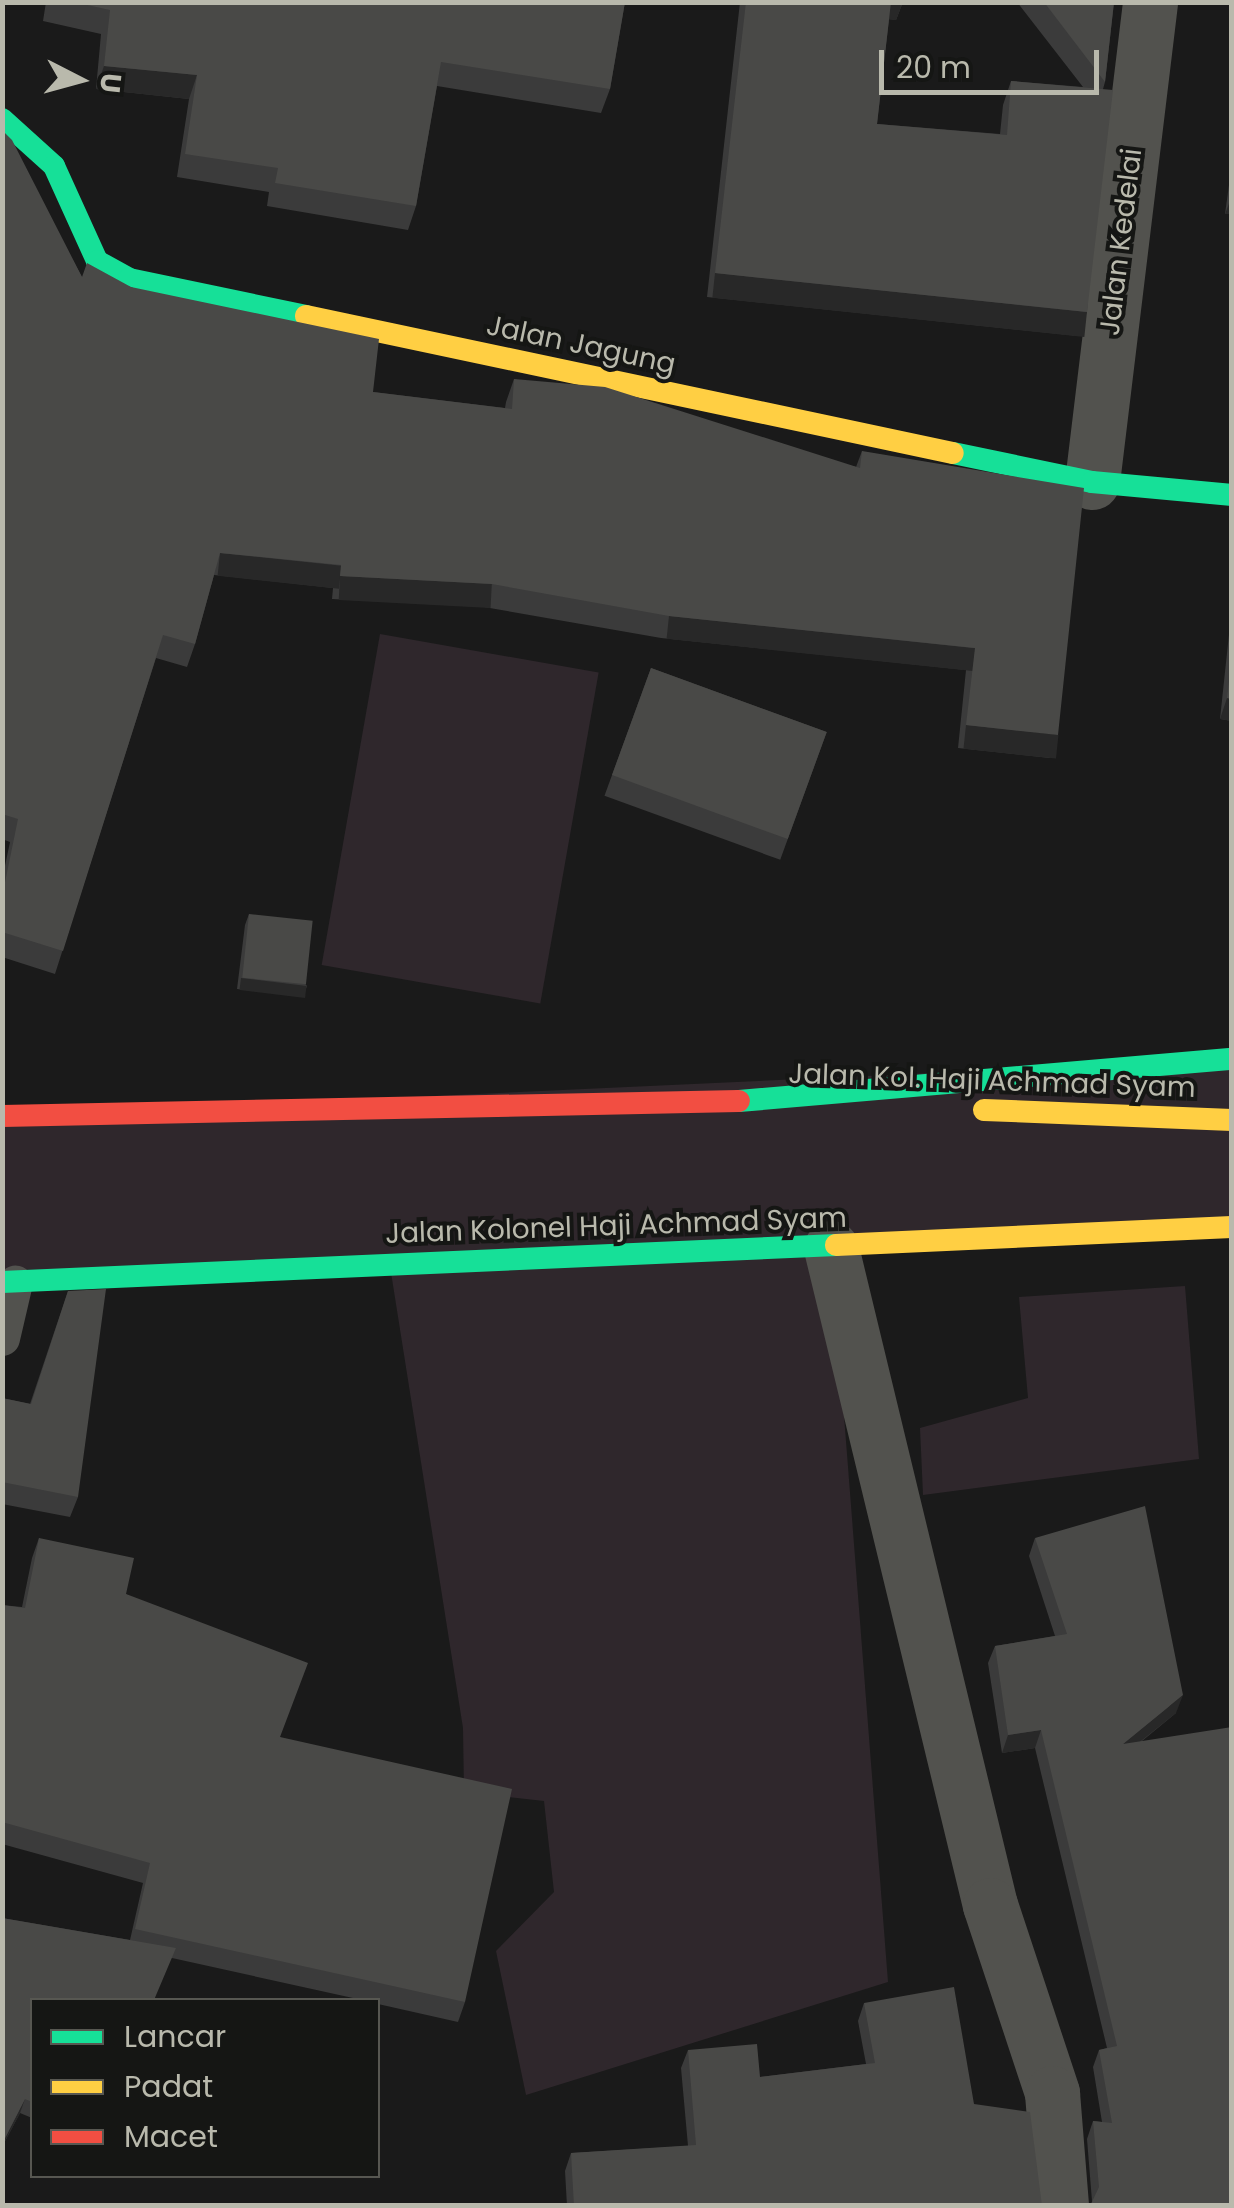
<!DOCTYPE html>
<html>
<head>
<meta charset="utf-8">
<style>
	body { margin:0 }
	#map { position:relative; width:1234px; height:2208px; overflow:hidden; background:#1a1a1a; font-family:Poppins,sans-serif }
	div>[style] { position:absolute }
	.green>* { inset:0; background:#2f272c; transform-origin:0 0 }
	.lane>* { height:35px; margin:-17.5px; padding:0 17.5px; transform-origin:17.5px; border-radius:17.5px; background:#52524e }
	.street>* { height:55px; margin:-27.5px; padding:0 27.5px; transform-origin:27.5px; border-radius:27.5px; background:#52524e }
	.fast>* { height:22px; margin:-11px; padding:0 11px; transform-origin:11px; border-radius:11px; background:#16e098 }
	.slow>* { height:22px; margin:-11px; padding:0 11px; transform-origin:11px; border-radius:11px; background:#ffcf43 }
	.jam>* { height:22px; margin:-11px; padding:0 11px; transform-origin:11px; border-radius:11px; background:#f24e42 }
	.wall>* { inset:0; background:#3b3b3b; transform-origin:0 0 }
	.shaded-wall>* { inset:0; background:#282828; transform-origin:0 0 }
	.building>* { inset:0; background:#494947; transform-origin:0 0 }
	span { translate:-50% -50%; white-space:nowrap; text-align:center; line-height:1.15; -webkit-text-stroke:8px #151614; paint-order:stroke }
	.street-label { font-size:28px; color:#b9b9ac }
	.frame { position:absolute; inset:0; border:5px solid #b9b9ac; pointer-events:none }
	.legend { position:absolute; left:30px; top:1998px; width:350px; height:180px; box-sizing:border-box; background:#151614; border:2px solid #575751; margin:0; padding:12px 18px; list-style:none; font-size:30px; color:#b9b9ac }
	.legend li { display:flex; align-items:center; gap:20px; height:50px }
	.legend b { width:50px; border:2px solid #575751 }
	.north { position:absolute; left:30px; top:30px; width:100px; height:100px; -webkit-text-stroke:8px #151614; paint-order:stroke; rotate:96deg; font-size:28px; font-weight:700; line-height:40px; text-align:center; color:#b9b9ac }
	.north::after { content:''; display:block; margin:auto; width:35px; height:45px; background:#b9b9ac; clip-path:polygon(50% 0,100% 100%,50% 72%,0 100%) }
	.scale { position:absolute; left:879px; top:50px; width:220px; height:45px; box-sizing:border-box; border:5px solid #b9b9ac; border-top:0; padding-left:12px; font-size:30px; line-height:35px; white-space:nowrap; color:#b9b9ac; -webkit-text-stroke:8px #151614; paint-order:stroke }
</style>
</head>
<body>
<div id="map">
	<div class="green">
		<i style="left:380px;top:634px;width:222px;height:336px;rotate:10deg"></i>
		<i style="clip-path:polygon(1231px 1059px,1231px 1227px,831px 1248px,888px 1982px,526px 2095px,496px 1951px,554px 1892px,544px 1801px,464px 1792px,463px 1728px,390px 1266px,3px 1282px,2px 1116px)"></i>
		<i style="clip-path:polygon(1185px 1286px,1199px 1459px,923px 1495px,920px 1428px,1028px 1398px,1019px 1297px)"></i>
	</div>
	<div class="lane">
		<i style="left:2px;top:1338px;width:57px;rotate:-76.9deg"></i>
	</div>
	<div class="street">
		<i style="left:1092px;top:482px;width:483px;rotate:-83.1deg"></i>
		<i style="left:831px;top:1248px;width:676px;rotate:76.4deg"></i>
		<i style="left:990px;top:1905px;width:198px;rotate:71.7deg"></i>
		<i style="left:1052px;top:2093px;width:113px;rotate:85.4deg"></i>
	</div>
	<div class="fast">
		<i style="left:2px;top:119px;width:70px;rotate:42.1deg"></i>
		<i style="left:54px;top:166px;width:104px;rotate:65.6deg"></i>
		<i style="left:97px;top:261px;width:37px;rotate:29deg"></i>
		<i style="left:129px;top:279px;width:181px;rotate:11.8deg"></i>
		<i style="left:953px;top:453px;width:142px;rotate:11.8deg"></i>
		<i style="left:1092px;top:482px;width:141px;rotate:5.3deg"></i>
		<i style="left:739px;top:1101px;width:495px;rotate:-4.9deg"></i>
		<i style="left:2px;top:1282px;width:835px;rotate:-2.54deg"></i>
	</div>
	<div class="slow">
		<i style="left:306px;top:316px;width:661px;rotate:11.96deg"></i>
		<i style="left:984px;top:1110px;width:248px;rotate:2.3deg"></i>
		<i style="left:836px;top:1245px;width:396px;rotate:-2.6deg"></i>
	</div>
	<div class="jam">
		<i style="left:2px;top:1116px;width:737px;rotate:-1.17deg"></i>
	</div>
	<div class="wall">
		<i style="clip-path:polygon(46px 2px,625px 2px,610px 89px,601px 113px,437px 86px,416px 206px,408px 230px,267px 206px,269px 192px,177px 177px,189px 99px,96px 89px,101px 34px,43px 21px)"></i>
		<i style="clip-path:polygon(740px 2px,903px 2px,896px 20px,889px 19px,877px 124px,1000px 134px,1003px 105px,1011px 81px,1083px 87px,1017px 2px,1114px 2px,1105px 82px,1103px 89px,1087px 312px,1078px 336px,707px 297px)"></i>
		<i style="clip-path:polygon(2px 130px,82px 277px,131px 287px,373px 392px,505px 408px,506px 402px,514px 379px,856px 467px,862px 451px,1050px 758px,958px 748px,966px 670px,661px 638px,484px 607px,332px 599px,333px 588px,214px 575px,195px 644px,187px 667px,156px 658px,55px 974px,2px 957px,2px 880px,10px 842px,2px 839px)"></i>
		<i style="clip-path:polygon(1232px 163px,1232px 214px,1225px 214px)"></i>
		<i style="clip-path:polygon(1232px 606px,1232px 721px,1220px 719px)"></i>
		<i style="left:651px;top:668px;width:187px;height:136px;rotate:20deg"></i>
		<i style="clip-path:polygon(249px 914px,307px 986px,303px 997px,237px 989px,245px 925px)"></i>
		<i style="clip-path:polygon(68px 1291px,78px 1497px,70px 1517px,2px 1504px,2px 1398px,30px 1404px)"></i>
		<i style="clip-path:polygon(39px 1538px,126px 1594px,280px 1737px,465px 2002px,458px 2022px,378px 2004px,378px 2000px,362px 2000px,172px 1958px,32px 2000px,32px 2118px,20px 2113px,2px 2147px,2px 1918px,130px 1940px,143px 1883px,2px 1844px,2px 1605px,22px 1607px,32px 1558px)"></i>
		<i style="clip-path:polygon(1035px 1538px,1176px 1713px,1142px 1741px,1232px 2206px,1092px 2201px,1087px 2139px,1093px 2121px,1102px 2122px,1093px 2067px,1099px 2050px,1107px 2048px,1035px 1748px,1002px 1753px,988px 1663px,995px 1646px,1055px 1636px,1029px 1556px)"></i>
		<i style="clip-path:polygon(864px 2003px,974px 2104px,1042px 2206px,567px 2206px,565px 2171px,571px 2153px,688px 2146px,681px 2068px,688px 2050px,760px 2077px,866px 2064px,858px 2021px)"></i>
	</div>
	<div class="shaded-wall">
		<i style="clip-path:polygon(889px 2px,903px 2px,896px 20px,883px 19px)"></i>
		<i style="clip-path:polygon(104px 66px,197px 75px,189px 99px,96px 89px)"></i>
		<i style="clip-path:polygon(1232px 196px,1232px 214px,1225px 214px)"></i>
		<i style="left:715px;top:273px;width:374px;height:25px;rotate:6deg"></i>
		<i style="left:220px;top:553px;width:122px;height:23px;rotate:6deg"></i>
		<i style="left:340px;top:576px;width:152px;height:24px;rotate:3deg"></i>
		<i style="left:669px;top:616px;width:308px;height:23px;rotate:6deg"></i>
		<i style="clip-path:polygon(1227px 698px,1232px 699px,1232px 721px,1220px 719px)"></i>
		<i style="left:966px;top:725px;width:93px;height:24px;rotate:6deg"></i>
		<i style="left:241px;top:978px;width:66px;height:12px;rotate:7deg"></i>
		<i style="clip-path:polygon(1183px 1695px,1176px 1713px,1116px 1761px,1123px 1744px)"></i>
		<i style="clip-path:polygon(1041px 1730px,1035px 1748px,1002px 1753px,1008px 1735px)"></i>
		<i style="clip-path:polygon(25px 2099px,20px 2113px,2px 2147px,2px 2144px)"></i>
	</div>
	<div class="building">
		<i style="clip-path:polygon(74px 2px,625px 2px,610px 89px,441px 62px,416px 206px,275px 183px,278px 168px,185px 154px,197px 75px,104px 66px,110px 10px)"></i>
		<i style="clip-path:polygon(746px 2px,891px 2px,877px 124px,1007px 135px,1011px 81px,1113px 90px,1087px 312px,715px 273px)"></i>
		<i style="clip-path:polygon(1044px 2px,1114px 2px,1105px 82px)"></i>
		<i style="clip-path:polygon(2px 130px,12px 140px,82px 277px,87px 263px,131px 287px,379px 339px,373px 392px,512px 409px,514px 379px,605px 387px,860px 468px,862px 451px,1084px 488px,1058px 735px,966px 725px,975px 648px,669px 616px,492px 584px,340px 576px,341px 565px,220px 553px,195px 644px,163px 635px,63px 951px,2px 932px,2px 897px,18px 819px,2px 814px)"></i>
		<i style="clip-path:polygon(1232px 657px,1232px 699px,1227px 698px)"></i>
		<i style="left:651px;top:668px;width:187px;height:114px;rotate:20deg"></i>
		<i style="left:249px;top:914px;width:64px;height:64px;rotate:6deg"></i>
		<i style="clip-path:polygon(106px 1289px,78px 1497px,2px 1482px,2px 1398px,31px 1404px,68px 1291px)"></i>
		<i style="clip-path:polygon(1145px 1506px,1183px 1695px,1123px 1744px,1232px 1727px,1232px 2206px,1090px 2206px,1099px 2187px,1093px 2121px,1112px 2123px,1099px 2050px,1117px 2046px,1041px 1730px,1008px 1735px,995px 1646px,1067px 1634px,1035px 1538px)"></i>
		<i style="clip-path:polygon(39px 1538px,134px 1558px,126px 1594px,308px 1663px,280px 1737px,512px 1789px,465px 2002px,135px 1929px,150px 1863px,2px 1822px,2px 1605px,25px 1608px)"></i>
		<i style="clip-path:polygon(2px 1918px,176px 1948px,154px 2000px,32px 2000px,32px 2102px,25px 2099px,2px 2144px)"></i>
		<i style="clip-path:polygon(954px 1987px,974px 2104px,1030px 2112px,1042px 2206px,574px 2206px,571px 2153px,696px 2145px,688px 2050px,757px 2044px,760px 2077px,875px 2063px,864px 2003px)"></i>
	</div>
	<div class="street-label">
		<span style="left:1121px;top:242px;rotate:-83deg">Jalan Kedelai</span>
		<span style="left:581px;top:345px;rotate:12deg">Jalan Jagung</span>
		<span style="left:992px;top:1081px;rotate:2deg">Jalan Kol. Haji Achmad Syam</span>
		<span style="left:616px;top:1226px;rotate:-2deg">Jalan Kolonel Haji Achmad Syam</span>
	</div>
	<div class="frame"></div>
	<ul class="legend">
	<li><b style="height:12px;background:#16e098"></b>Lancar</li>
	<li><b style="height:12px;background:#ffcf43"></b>Padat</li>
	<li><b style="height:12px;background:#f24e42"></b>Macet</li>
	</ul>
	<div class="north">U</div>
	<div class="scale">20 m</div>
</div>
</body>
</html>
